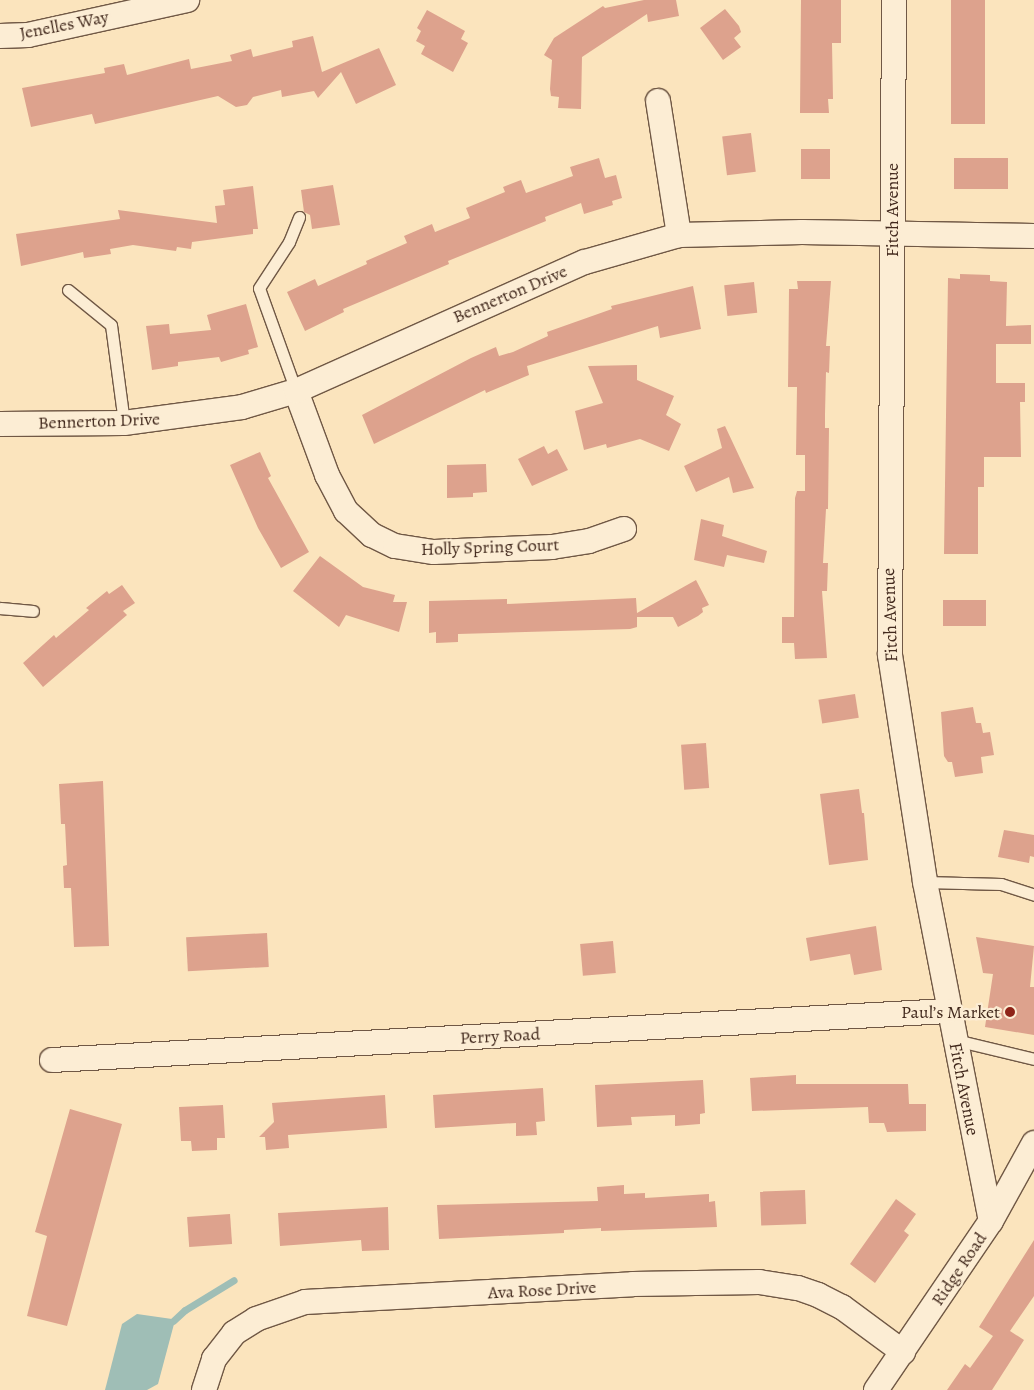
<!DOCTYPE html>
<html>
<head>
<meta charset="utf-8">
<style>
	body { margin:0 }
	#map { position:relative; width:1034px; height:1390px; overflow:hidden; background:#fbe4bd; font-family:Alegreya,serif }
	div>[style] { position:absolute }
	.water>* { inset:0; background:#9fbeb6 }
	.stream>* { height:7px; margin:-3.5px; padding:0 3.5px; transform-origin:3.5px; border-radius:3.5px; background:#9fbeb6 }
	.building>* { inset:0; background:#dda28d; transform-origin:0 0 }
	.roads { filter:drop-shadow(1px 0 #705845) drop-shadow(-1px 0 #705845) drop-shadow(0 1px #705845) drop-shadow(0 -1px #705845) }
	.lane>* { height:11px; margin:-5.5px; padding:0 5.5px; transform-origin:5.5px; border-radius:5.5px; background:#fcedd4 }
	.street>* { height:24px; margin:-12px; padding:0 12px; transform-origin:12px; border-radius:12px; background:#fcedd4 }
	.dots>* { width:14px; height:14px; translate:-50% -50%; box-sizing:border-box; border:2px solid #fcedd4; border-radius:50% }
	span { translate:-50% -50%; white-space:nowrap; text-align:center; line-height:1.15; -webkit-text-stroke:4.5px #fcedd4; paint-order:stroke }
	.street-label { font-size:18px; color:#42291d }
	.poi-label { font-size:18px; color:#42291d }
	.right { translate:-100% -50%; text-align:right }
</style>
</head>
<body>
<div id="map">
	<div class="water">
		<i style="clip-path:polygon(137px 1314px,172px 1319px,174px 1324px,158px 1384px,147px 1390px,105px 1390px,122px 1324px)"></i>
	</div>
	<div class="stream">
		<i style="left:173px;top:1321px;width:16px;rotate:-43deg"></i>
		<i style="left:185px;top:1310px;width:57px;rotate:-31.5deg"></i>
	</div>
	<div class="building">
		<i style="clip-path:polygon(644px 0,676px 0,679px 16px,648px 22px,647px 14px,582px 57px,581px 109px,558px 108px,559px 97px,551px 96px,550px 89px,552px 60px,544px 55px,554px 38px,603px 6px,605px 8px)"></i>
		<i style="clip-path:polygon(801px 0,841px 0,841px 43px,832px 43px,833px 99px,828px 99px,829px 113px,800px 113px)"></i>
		<i style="left:951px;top:0;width:34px;height:124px"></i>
		<i style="clip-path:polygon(725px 9px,739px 26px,741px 32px,734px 38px,741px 47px,723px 60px,700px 28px)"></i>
		<i style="clip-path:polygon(427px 10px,465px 31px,461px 39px,468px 43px,453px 72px,421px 54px,425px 46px,416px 41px,421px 31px,417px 28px)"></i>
		<i style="clip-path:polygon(313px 36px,322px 72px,379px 48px,396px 85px,356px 104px,341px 72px,318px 98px,314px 91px,282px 97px,281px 90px,253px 97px,247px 105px,236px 107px,218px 96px,95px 124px,92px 114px,31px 127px,22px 88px,105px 73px,104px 68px,124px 64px,127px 75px,189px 59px,191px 69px,232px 61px,230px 55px,251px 49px,253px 57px,293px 47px,292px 41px)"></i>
		<i style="left:751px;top:133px;width:39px;height:29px;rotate:83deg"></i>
		<i style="left:801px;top:149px;width:29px;height:30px"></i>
		<i style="clip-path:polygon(599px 158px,605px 178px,616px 175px,622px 198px,612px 201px,613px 205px,584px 214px,581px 203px,545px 217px,546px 221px,448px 261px,449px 264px,343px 309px,344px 312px,305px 331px,287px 292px,315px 279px,318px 286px,367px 264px,366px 261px,407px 243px,404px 236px,432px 224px,435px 232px,470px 218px,466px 208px,505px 192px,503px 187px,521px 180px,526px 193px,573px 176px,570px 167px)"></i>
		<i style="left:954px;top:158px;width:54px;height:31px"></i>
		<i style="clip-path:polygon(333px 185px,340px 225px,312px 229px,310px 215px,304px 212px,301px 190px)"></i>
		<i style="clip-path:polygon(253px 186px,258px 229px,253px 229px,253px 234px,192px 242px,191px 249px,177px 247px,176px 251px,133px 245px,110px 249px,111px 254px,84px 258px,83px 252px,21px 266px,16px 234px,120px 219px,118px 210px,217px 223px,215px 206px,225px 205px,223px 190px)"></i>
		<i style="clip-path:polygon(960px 274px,990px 275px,990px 281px,1007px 282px,1006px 326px,1031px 325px,1031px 344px,996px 344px,996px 383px,1025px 383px,1025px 402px,1020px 402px,1021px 457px,984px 457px,984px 487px,978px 487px,978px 554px,944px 554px,948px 278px,960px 279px)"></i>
		<i style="clip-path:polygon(797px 281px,831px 281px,826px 346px,830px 346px,829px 373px,826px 372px,825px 414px,825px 428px,829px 428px,828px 509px,826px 509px,823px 563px,828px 563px,827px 591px,822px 591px,827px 658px,795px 659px,794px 643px,782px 643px,782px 617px,794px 617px,795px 498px,797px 491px,805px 491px,805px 455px,796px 455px,797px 387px,788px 387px,789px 289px,798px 289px)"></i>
		<i style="left:754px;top:282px;width:31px;height:30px;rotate:84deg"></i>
		<i style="clip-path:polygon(693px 286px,701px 329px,660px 338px,658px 326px,527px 366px,529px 375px,486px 393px,485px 390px,374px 444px,362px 415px,471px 358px,496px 347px,499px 356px,513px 352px,548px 336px,547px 332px,612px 309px,611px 306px)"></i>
		<i style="clip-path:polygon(246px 304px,258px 347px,248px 350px,249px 354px,221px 362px,219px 357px,178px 362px,178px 366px,152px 370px,146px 326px,169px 324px,170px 334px,211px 330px,207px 315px)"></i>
		<i style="clip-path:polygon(637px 365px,637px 380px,674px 396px,666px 415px,681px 424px,669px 451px,640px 439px,607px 448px,606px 444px,584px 450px,575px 411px,603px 403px,588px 366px)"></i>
		<i style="clip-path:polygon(725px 426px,754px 488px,733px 493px,729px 477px,696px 492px,684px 466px,722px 448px,717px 429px)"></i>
		<i style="clip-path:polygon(544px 446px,548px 454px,557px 449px,568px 470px,532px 486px,518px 459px)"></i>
		<i style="clip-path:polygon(260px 452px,271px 476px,268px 478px,309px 552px,281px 568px,258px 528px,230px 465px)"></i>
		<i style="clip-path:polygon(486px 464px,487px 492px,473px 493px,473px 497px,447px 498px,447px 465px)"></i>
		<i style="clip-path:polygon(701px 519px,724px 525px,722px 536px,767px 551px,764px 563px,727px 555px,724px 567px,694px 560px)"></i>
		<i style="clip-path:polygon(320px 556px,363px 587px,395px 595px,393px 602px,407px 602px,399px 632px,346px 615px,339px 627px,293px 591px)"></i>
		<i style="clip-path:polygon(696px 580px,709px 605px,702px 608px,703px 612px,698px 616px,678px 627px,673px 617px,637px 617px,637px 627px,630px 629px,458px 634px,458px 642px,436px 643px,436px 632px,429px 633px,429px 601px,507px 599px,507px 604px,636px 598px,637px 613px)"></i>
		<i style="clip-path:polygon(122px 585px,135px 603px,123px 611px,127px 615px,43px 687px,23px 663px,54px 635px,56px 638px,89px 610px,86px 608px,107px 591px,109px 594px)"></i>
		<i style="left:943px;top:600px;width:43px;height:26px"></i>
		<i style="left:855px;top:694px;width:24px;height:37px;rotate:81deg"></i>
		<i style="clip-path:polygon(973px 707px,976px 723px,981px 723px,983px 733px,990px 732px,994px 755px,981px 757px,983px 773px,955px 777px,952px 762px,948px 762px,944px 756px,941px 712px)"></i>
		<i style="left:706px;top:743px;width:45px;height:25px;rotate:86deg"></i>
		<i style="clip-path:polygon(103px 781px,109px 946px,74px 947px,71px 888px,64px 888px,63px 866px,67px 865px,65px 824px,61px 824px,59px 784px)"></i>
		<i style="clip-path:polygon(859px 789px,862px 813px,864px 813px,868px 860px,829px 865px,820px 794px)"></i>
		<i style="clip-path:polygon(1004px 830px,1034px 835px,1034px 857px,1030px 856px,1029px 863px,998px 857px)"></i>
		<i style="clip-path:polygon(876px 926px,882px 970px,854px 975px,850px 954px,810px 961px,806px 938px)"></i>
		<i style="left:267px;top:933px;width:34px;height:81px;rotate:87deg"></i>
		<i style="clip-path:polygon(976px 937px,1034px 946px,1030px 987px,1034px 987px,1034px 1035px,985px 1027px,993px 974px,983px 973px)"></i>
		<i style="left:613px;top:941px;width:32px;height:33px;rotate:85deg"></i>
		<i style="clip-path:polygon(796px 1075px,796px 1084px,908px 1084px,909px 1104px,926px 1104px,926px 1131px,887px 1132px,884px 1123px,869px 1123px,868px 1107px,752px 1111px,750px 1078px)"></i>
		<i style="clip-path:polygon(703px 1080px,705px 1113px,700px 1114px,700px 1124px,675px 1126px,675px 1115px,631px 1117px,632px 1125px,597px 1127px,595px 1085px)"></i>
		<i style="clip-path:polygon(543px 1088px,545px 1121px,536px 1122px,537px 1135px,516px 1136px,516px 1123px,435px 1128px,433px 1095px)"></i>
		<i style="clip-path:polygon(385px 1095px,387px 1128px,288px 1135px,289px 1148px,266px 1150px,265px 1137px,259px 1137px,274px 1122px,272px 1103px)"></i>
		<i style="clip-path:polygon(223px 1105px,225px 1138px,217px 1138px,217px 1150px,192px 1151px,191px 1141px,181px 1141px,179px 1107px)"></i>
		<i style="clip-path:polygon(70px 1109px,122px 1124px,67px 1326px,27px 1316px,47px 1236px,35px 1232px)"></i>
		<i style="clip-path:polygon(624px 1185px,624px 1194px,645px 1193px,645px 1198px,709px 1194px,709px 1202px,715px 1201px,717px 1227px,601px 1231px,601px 1228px,564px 1230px,564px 1233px,439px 1239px,437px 1205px,598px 1201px,597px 1187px)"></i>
		<i style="left:805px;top:1190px;width:34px;height:45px;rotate:88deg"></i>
		<i style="clip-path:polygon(896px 1199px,916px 1214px,904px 1231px,909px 1235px,875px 1283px,850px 1264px)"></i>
		<i style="clip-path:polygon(388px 1207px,389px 1250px,362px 1251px,361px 1240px,280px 1246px,278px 1213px)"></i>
		<i style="left:230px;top:1214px;width:30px;height:43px;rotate:86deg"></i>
		<i style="clip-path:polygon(1034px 1240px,1034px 1296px,1010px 1331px,1024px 1340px,992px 1390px,947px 1390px,965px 1364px,970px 1368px,993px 1336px,979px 1327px)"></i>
	</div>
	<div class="roads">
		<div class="lane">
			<i style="left:68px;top:290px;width:55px;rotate:39.1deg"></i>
			<i style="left:111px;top:325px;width:99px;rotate:82.4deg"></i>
			<i style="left:296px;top:391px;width:109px;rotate:-109.8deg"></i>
			<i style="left:259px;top:288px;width:55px;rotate:-56.9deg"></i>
			<i style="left:289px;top:242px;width:27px;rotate:-68deg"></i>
			<i style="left:0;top:608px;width:33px;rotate:5deg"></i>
			<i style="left:925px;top:882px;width:76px;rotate:1.5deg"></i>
			<i style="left:1001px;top:884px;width:35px;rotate:18deg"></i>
			<i style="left:955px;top:1040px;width:81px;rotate:13.5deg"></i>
		</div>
		<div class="street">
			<i style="left:894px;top:0;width:655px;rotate:90.35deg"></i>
			<i style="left:890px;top:655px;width:230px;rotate:81.2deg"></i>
			<i style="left:925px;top:882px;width:345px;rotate:79deg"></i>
			<i style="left:0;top:36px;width:28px;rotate:-2deg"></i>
			<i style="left:28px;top:35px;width:163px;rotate:-12.4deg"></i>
			<i style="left:658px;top:101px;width:136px;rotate:81.1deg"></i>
			<i style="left:296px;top:391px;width:90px;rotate:69.7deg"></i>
			<i style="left:327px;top:475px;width:41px;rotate:62.2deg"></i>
			<i style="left:346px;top:511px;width:35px;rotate:43deg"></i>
			<i style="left:372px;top:535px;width:25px;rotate:26deg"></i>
			<i style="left:395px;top:546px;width:39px;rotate:9deg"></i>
			<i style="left:434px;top:552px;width:118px;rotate:-2.4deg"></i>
			<i style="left:552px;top:547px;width:37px;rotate:-9deg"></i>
			<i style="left:589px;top:541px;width:37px;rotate:-19deg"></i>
			<i style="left:0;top:424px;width:124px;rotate:-0.5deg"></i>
			<i style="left:124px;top:423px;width:119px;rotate:-7.7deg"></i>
			<i style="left:242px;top:407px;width:56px;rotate:-16.5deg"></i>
			<i style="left:296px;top:391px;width:316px;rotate:-24.1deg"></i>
			<i style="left:585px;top:262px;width:98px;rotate:-16deg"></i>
			<i style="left:679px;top:235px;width:123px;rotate:-1.4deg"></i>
			<i style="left:802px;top:232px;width:232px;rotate:1deg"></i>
			<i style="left:52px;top:1060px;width:897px;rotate:-3.13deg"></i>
			<i style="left:204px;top:1390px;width:33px;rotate:-72deg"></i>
			<i style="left:214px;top:1359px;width:33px;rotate:-52deg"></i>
			<i style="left:234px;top:1333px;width:26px;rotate:-32deg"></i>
			<i style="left:256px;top:1319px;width:52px;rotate:-19.1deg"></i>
			<i style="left:305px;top:1302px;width:54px;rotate:-3.2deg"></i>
			<i style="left:359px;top:1299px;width:274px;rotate:-3.1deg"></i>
			<i style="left:633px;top:1284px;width:126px;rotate:-0.9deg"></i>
			<i style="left:759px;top:1282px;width:39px;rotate:9deg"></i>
			<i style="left:798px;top:1288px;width:21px;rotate:19deg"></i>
			<i style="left:818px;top:1295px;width:27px;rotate:27deg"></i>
			<i style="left:842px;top:1307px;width:76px;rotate:36.4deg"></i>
			<i style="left:876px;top:1390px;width:204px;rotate:-55.8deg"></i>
			<i style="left:991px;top:1221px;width:89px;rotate:-61.1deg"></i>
		</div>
	</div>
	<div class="dots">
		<i style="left:1010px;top:1012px;background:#8f2418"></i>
	</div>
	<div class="street-label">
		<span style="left:64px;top:25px;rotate:-11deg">Jenelles Way</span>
		<span style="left:892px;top:210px;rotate:-90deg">Fitch Avenue</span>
		<span style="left:510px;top:294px;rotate:-23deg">Bennerton Drive</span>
		<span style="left:99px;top:421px;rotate:-2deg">Bennerton Drive</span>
		<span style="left:490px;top:547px;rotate:-2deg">Holly Spring Court</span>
		<span style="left:890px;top:615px;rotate:-92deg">Fitch Avenue</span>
		<span style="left:500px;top:1036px;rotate:-3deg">Perry Road</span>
		<span style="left:964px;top:1089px;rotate:79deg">Fitch Avenue</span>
		<span style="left:959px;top:1269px;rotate:-56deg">Ridge Road</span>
		<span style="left:542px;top:1290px;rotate:-3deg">Ava Rose Drive</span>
	</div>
	<div class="poi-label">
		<span class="right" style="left:1000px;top:1012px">Paul’s Market</span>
	</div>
</div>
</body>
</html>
